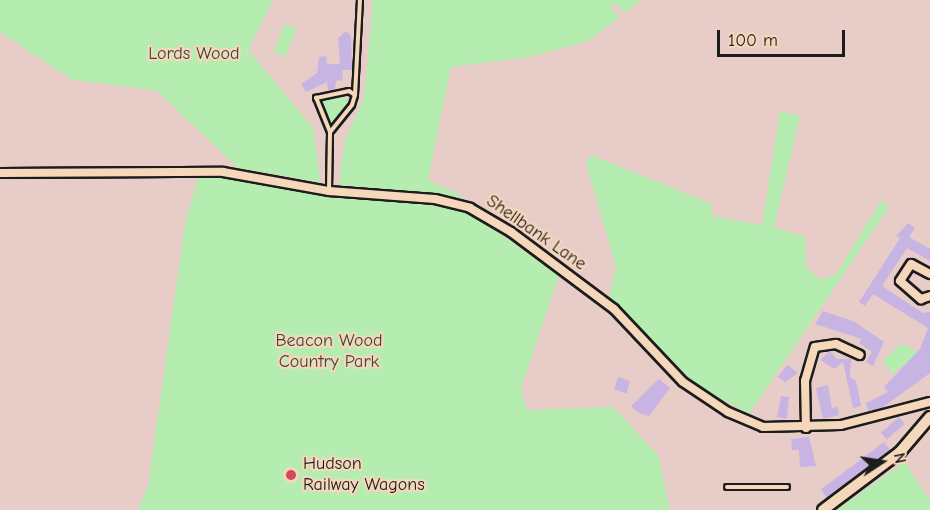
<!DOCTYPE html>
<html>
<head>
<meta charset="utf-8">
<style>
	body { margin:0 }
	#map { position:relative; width:930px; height:510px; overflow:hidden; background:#e8ccc7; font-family:"Comic Neue",sans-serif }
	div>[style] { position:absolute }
	.green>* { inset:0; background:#b5edb1; transform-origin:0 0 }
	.building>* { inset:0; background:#c8b4e3; transform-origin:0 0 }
	.roads { filter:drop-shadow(2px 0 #1c1c1c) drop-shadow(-2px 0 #1c1c1c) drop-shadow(0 2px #1c1c1c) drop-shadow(0 -2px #1c1c1c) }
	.lane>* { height:4px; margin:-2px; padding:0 2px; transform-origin:2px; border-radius:2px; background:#f5d7bb }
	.street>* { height:8px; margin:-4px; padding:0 4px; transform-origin:4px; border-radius:4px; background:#f5d7bb }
	.secondary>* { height:10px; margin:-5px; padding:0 5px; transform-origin:5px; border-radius:5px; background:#f5d7bb }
	.dots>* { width:16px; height:16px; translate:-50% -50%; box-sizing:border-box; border:3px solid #f5d7bb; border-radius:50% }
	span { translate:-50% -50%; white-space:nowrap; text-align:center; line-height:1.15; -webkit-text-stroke:4.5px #f5d7bb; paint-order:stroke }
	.park-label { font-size:18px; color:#3b463a }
	.street-label { font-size:18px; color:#1c1c1c }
	.poi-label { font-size:18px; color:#1c1c1c }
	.left { translate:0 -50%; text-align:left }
	.north { position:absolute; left:852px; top:432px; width:60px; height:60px; -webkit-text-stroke:4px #f5d7bb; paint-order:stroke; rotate:78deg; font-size:16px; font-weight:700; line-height:24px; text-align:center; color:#1c1c1c }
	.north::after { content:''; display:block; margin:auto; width:21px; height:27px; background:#1c1c1c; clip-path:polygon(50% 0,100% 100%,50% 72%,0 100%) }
	.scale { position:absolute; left:717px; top:30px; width:128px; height:27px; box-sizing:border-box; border:3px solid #1c1c1c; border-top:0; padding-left:8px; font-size:18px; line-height:21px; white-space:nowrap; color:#1c1c1c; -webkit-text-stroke:4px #f5d7bb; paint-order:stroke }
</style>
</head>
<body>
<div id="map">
	<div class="green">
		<i style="clip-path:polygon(0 0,273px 0,248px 50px,314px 129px,320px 182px,238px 168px,156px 90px,72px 80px,0 32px)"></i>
		<i style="clip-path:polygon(373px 0,641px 0,625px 13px,613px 2px,610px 7px,620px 17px,588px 41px,530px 57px,451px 67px,428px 180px,467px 198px,339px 185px,344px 143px,364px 98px)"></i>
		<i style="left:285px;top:24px;width:13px;height:30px;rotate:23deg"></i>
		<i style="clip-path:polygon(323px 97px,349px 98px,334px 126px,329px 126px,320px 103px)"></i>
		<i style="clip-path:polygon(780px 111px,800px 116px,774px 227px,805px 237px,806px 267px,821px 280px,836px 274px,881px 201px,889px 207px,749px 414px,696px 385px,609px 298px,616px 267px,586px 163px,591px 155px,712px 204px,712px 216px,762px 225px)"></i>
		<i style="clip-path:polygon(198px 178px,249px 179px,466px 211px,559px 275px,521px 389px,527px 410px,613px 407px,658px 455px,670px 510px,138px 510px,148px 487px,185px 223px)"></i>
		<i style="clip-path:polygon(902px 343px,919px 353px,906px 364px,920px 379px,917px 382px,902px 365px,894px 372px,901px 384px,883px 361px)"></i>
		<i style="clip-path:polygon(905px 462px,930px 501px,930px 510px,836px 510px)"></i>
	</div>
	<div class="building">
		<i style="clip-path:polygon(346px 31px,351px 36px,352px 70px,342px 70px,343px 80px,336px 81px,335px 90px,328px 90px,327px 82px,306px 92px,301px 84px,317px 73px,319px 57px,326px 56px,327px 64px,340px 64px,338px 38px)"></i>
		<i style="clip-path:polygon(908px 223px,915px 228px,909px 237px,930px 249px,930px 261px,907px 248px,882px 286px,923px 313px,930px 312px,930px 373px,882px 408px,868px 411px,866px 403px,888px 392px,884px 387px,920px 349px,928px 328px,873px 294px,865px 306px,859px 302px,900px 238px,896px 236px)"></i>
		<i style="clip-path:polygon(823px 311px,855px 322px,884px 342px,873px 366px,866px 362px,872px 352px,859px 343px,862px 339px,815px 324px)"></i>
		<i style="clip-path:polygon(830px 351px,837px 359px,851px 359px,850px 377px,856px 381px,861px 406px,853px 408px,843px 362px,834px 369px,820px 360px)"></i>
		<i style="clip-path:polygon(787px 365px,798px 373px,785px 382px,778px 377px)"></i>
		<i style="left:618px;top:377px;width:13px;height:13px;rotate:18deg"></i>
		<i style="clip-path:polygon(659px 379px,670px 388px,649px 416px,639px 413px,631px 406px)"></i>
		<i style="clip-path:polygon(828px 385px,832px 408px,838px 407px,839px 415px,823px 419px,816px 388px)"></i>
		<i style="clip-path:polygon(781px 396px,789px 397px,787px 419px,777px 417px)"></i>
		<i style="left:899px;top:417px;width:9px;height:24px;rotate:49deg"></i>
		<i style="clip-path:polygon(809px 437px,816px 466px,800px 467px,799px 450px,792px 450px,791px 439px)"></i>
		<i style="left:884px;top:442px;width:10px;height:79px;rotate:53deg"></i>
	</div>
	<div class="roads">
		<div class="lane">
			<i style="left:355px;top:95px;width:95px;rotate:-87deg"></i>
			<i style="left:329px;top:190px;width:58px;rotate:-89deg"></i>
			<i style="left:330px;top:132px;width:37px;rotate:-112deg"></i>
			<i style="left:316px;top:98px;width:34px;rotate:-12deg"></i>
			<i style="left:349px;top:91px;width:7px;rotate:34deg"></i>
			<i style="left:355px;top:95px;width:10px;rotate:107deg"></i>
			<i style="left:352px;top:105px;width:35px;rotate:129deg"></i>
			<i style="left:727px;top:487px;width:60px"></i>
		</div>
		<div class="street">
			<i style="left:0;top:173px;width:223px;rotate:-0.3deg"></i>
			<i style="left:223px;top:172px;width:108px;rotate:10.2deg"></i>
			<i style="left:329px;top:191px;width:106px;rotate:4.3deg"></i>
			<i style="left:435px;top:199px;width:36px;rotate:14deg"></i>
			<i style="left:470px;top:208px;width:48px;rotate:30.3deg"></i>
			<i style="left:511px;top:232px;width:129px;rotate:36.8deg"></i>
			<i style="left:614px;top:309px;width:100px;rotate:46.6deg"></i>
			<i style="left:683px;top:382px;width:54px;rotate:33.7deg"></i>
			<i style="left:728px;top:412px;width:38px;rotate:23deg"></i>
			<i style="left:763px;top:427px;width:78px;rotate:-1.5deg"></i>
			<i style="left:841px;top:425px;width:92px;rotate:-14.5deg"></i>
			<i style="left:930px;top:274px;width:21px;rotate:-152deg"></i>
			<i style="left:911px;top:264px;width:20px;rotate:123deg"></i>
			<i style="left:900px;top:281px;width:28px;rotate:41deg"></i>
			<i style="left:921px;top:299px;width:9px;rotate:-18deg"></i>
			<i style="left:806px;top:428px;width:47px;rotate:-91.2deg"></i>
			<i style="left:805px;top:381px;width:35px;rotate:-74deg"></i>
			<i style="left:815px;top:347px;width:21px;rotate:-8deg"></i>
			<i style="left:836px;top:344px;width:26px;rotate:25deg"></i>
		</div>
		<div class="secondary">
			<i style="left:823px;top:510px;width:96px;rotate:-37deg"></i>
			<i style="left:900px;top:452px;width:46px;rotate:-49.4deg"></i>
		</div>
	</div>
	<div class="dots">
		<i style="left:291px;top:475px;background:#d1495b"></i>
	</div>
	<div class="park-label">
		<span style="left:194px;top:54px">Lords Wood</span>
		<span style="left:329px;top:352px">Beacon Wood<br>Country Park</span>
	</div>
	<div class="street-label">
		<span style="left:536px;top:233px;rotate:35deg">Shellbank Lane</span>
	</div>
	<div class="poi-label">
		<span class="left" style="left:303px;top:475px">Hudson<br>Railway Wagons</span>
	</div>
	<div class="north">N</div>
	<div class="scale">100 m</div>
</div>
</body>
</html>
